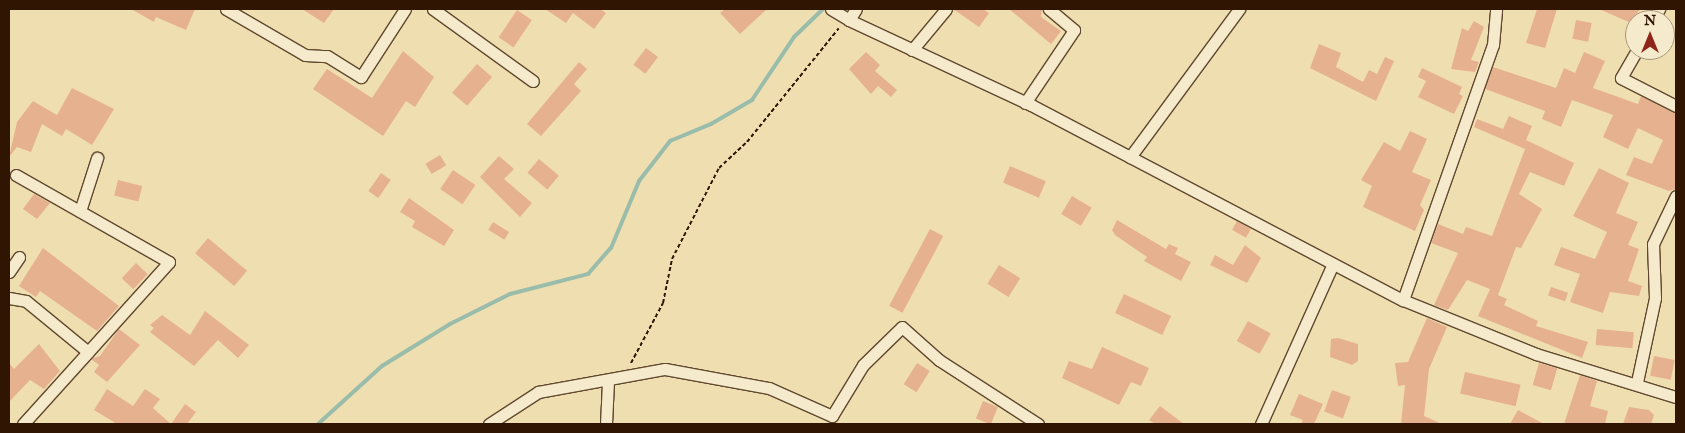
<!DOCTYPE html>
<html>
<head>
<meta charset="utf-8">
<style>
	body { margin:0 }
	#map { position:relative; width:1685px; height:433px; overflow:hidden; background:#efdfb0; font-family:"IM FELL English",serif }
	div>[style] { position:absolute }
	.stream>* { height:4px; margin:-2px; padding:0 2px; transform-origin:2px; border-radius:2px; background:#9abdab }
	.building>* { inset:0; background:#e6b18f; transform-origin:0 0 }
	.path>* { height:2px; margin-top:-1px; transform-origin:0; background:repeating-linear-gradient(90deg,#311503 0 4px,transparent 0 6.5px) }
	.roads { filter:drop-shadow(1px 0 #60482e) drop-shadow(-1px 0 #60482e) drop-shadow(0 1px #60482e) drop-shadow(0 -1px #60482e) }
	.street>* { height:11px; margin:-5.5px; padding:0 5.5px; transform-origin:5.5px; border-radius:5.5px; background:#f5eacc }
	span { translate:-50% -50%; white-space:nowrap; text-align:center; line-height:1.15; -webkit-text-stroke:5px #f5eacc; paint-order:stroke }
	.frame { position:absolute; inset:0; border:10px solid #311503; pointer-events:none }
	.north { position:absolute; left:1625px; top:10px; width:50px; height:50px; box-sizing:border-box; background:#f5eacc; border:1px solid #a7957c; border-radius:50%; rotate:0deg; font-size:14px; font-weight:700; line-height:20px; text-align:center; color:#311503 }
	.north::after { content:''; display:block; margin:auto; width:18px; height:22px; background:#8f2418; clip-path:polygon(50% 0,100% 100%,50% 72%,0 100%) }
</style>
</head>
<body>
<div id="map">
	<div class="stream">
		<i style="left:318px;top:424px;width:86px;rotate:-42.2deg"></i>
		<i style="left:382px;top:366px;width:80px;rotate:-31.7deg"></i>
		<i style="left:450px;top:324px;width:67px;rotate:-26.6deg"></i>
		<i style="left:510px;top:294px;width:81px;rotate:-14.4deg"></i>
		<i style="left:588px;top:274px;width:35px;rotate:-49deg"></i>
		<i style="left:611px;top:248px;width:73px;rotate:-67.3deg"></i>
		<i style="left:639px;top:181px;width:51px;rotate:-52.2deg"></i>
		<i style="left:670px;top:141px;width:44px;rotate:-22.5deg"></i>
		<i style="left:711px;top:124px;width:48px;rotate:-30.3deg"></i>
		<i style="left:752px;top:100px;width:76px;rotate:-56.3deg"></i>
		<i style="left:794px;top:37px;width:40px;rotate:-44deg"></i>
	</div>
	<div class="building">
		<i style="clip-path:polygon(131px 9px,195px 9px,186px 30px,156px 17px,154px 22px)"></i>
		<i style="clip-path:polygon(302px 9px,334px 9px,324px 23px)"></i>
		<i style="clip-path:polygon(545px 9px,600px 9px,606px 13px,594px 29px,573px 13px,566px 23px)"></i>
		<i style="clip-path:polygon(725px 9px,767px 9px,740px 34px,720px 13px)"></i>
		<i style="clip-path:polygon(953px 9px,983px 9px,989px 13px,979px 27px)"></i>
		<i style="clip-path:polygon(1009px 9px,1042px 9px,1041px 17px,1061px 31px,1051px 44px)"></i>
		<i style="clip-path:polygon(1537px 9px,1557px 9px,1545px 48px,1526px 43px)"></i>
		<i style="clip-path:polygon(1599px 9px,1640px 9px,1631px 23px)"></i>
		<i style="left:517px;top:10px;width:18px;height:33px;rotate:34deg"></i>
		<i style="left:1576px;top:20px;width:16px;height:19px;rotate:11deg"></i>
		<i style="clip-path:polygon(1474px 21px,1484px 27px,1471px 60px,1479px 62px,1475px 72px,1451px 69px,1462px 28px,1468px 31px)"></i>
		<i style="clip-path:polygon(1319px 44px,1341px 53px,1336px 67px,1363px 82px,1369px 70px,1377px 74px,1385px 57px,1394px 61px,1376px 101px,1310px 68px)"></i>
		<i style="left:646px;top:48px;width:15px;height:21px;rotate:37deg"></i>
		<i style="clip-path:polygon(403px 51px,434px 77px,415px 107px,406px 101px,383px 136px,313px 89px,327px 69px,372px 98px)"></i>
		<i style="clip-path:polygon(866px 52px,880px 65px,875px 71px,897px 90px,891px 97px,878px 86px,871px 94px,849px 69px)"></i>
		<i style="clip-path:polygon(1584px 52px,1605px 61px,1593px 88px,1638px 104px,1641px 96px,1676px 113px,1676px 189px,1669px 191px,1626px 175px,1634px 157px,1652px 164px,1663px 140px,1638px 128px,1628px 149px,1603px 137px,1613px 115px,1572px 100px,1561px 127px,1542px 119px,1545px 111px,1485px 89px,1493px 67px,1556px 88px,1564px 68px,1575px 73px)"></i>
		<i style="clip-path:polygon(579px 62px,587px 69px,574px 84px,581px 91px,541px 136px,527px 124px)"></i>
		<i style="left:477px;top:64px;width:20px;height:38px;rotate:41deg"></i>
		<i style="clip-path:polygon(1422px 68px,1462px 87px,1459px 94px,1463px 96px,1454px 114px,1418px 97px,1426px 81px,1418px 77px)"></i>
		<i style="clip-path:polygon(72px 88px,114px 109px,92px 145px,66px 129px,62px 136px,42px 124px,31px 152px,17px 147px,9px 157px,17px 122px,33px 101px,57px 115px)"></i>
		<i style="clip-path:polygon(1509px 116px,1532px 126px,1526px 140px,1574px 163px,1564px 186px,1530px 172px,1519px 194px,1542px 209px,1521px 248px,1516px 247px,1498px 295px,1507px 299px,1504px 305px,1538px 321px,1536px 326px,1588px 342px,1582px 358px,1478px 316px,1490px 289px,1467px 280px,1448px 310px,1434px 305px,1458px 253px,1431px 243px,1438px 224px,1463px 234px,1466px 227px,1492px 236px,1525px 149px,1474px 127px,1477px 119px,1503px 129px)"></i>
		<i style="clip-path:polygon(1410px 131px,1427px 139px,1412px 172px,1431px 180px,1420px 205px,1424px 210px,1415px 231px,1363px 207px,1372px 186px,1361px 180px,1384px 142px,1400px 151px)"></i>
		<i style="left:440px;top:155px;width:12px;height:17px;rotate:59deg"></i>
		<i style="clip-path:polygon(499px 156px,514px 169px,504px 179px,532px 203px,520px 217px,480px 177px)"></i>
		<i style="left:539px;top:159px;width:26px;height:18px;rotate:40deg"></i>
		<i style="left:1010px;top:166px;width:39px;height:18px;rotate:23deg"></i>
		<i style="clip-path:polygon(1599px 168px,1629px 183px,1616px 213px,1638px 222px,1628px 245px,1639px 249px,1628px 281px,1642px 286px,1639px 296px,1610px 292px,1603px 313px,1570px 302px,1580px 274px,1554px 265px,1561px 247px,1595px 259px,1607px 232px,1573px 216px)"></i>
		<i style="left:453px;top:170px;width:27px;height:23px;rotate:34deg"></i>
		<i style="left:381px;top:173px;width:12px;height:22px;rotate:35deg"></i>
		<i style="left:118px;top:180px;width:25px;height:16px;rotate:14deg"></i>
		<i style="clip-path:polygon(34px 194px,50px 203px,37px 219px,23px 209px)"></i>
		<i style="left:1072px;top:196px;width:23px;height:21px;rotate:31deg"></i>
		<i style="clip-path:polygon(409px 198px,454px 230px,444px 246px,412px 227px,415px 221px,400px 212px)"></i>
		<i style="clip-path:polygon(1117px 220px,1166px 249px,1169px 244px,1178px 248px,1175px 254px,1191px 262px,1181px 281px,1144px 261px,1147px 257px,1115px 235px,1112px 230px)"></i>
		<i style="left:1237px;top:221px;width:16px;height:10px;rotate:30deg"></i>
		<i style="left:493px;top:222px;width:19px;height:9px;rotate:32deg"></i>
		<i style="left:930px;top:229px;width:15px;height:87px;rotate:28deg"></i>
		<i style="left:208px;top:238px;width:51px;height:20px;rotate:40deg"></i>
		<i style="clip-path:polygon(1245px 245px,1261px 258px,1247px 283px,1210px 265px,1215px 255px,1233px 265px)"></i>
		<i style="clip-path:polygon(43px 248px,119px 306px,97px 331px,40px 291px,36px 297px,19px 286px)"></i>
		<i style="left:136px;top:263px;width:16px;height:21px;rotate:43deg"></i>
		<i style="left:999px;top:265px;width:25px;height:22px;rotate:32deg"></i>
		<i style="left:1551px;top:287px;width:18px;height:9px;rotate:19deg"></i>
		<i style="left:1124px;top:294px;width:52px;height:21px;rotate:25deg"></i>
		<i style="clip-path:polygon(205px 311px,249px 345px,238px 358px,218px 340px,194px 366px,150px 332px,154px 328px,150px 325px,162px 315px,190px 335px)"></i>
		<i style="clip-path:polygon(1427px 318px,1447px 327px,1429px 369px,1424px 416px,1442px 424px,1401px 424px,1405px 385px,1398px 386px,1395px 363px,1408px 362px)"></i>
		<i style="left:1248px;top:321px;width:26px;height:23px;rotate:29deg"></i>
		<i style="clip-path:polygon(119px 329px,140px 345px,107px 382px,94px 372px,99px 365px,91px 359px,100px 356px)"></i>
		<i style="left:1597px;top:329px;width:37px;height:16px;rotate:5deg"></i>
		<i style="clip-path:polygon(1338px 338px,1358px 344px,1358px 361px,1352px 365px,1330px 357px,1331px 339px)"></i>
		<i style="clip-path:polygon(39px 344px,60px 371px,44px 389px,30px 380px,9px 402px,9px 363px,14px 369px)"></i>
		<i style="clip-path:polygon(1102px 347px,1149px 368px,1141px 386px,1131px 382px,1119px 405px,1062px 378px,1069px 361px,1092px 369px)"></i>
		<i style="left:1654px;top:356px;width:21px;height:20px;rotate:11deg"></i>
		<i style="left:917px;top:363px;width:15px;height:25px;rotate:32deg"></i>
		<i style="left:1539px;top:363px;width:19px;height:23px;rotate:16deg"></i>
		<i style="left:1465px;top:372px;width:57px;height:22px;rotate:13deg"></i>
		<i style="clip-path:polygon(1580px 375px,1597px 381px,1590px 406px,1608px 411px,1605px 424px,1564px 424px)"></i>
		<i style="clip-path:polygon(107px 389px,133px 406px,145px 389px,160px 399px,153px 408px,171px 424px,185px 404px,196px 412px,187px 424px,117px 424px,94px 410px)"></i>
		<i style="left:1332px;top:390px;width:20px;height:23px;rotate:20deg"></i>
		<i style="clip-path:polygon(1299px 394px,1323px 404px,1314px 424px,1301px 424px,1303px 420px,1290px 415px)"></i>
		<i style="left:983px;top:401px;width:16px;height:19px;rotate:22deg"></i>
		<i style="clip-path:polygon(1160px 406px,1184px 424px,1155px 424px,1149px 420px)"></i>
		<i style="clip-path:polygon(1629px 407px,1649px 410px,1654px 415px,1651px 424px,1623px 424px)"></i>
		<i style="clip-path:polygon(1518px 410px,1544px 424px,1510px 424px)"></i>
	</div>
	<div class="path">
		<i style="left:631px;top:363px;width:68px;rotate:-61.9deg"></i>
		<i style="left:663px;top:303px;width:45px;rotate:-78.4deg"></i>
		<i style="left:672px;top:259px;width:102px;rotate:-62.7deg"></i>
		<i style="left:719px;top:168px;width:38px;rotate:-43deg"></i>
		<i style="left:747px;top:142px;width:146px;rotate:-51.1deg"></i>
	</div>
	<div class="roads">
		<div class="street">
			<i style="left:226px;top:9px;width:91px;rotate:30.2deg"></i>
			<i style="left:305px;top:55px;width:22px;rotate:3deg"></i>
			<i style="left:327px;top:56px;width:40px;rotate:32deg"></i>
			<i style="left:361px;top:77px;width:81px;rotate:-57.1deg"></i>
			<i style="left:433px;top:9px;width:123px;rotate:35.8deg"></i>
			<i style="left:831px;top:9px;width:21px;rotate:31deg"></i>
			<i style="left:849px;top:20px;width:13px;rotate:-58deg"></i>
			<i style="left:849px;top:20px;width:201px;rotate:25deg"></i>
			<i style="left:1031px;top:105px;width:420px;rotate:27.7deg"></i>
			<i style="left:1403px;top:300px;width:144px;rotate:22.1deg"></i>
			<i style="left:1536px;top:354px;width:146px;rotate:17.1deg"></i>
			<i style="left:1653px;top:20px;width:13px;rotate:-61deg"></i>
			<i style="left:912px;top:50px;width:53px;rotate:-50.3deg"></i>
			<i style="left:1637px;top:50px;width:32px;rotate:120deg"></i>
			<i style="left:1621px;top:78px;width:62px;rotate:27deg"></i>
			<i style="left:1025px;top:103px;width:88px;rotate:-56.1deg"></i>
			<i style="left:1074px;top:30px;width:33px;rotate:-140deg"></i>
			<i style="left:1130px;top:157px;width:184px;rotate:-53.6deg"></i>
			<i style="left:80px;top:211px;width:56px;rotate:-72.2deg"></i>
			<i style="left:9px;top:272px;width:18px;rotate:-56deg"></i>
			<i style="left:9px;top:298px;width:17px;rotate:10deg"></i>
			<i style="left:26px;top:301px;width:80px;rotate:39.4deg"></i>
			<i style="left:88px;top:352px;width:121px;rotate:-48deg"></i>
			<i style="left:169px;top:262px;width:176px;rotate:-150.4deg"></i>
			<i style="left:1403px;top:300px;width:270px;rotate:-70.6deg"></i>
			<i style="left:1493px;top:45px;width:36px;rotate:-85deg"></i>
			<i style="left:1637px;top:382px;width:86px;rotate:-77.9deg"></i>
			<i style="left:1655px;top:298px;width:54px;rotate:-92.1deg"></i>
			<i style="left:1653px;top:244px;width:53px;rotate:-64.4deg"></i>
			<i style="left:23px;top:424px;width:97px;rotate:-47.9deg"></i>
			<i style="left:489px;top:424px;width:59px;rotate:-33.1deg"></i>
			<i style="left:538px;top:392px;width:129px;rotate:-10.3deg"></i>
			<i style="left:665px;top:369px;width:106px;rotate:10.4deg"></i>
			<i style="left:769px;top:388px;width:69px;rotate:24deg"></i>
			<i style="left:832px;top:416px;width:60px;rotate:-58.7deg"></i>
			<i style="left:863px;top:365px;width:54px;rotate:-44.3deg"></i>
			<i style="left:902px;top:327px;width:50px;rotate:41.7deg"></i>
			<i style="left:939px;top:360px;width:118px;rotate:32.9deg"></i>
			<i style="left:606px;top:424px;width:42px;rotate:-87.3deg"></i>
			<i style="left:1261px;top:424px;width:175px;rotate:-65.8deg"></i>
		</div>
	</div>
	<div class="frame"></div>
	<div class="north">N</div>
</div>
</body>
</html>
